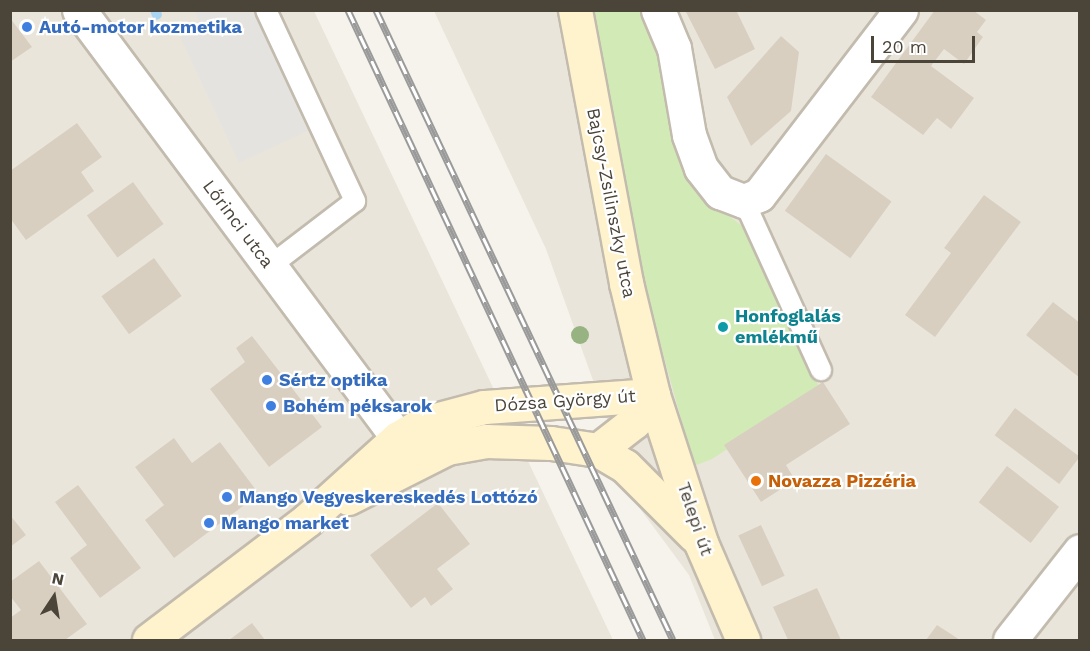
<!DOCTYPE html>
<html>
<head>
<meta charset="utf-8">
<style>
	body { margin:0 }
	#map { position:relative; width:1090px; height:651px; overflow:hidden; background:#f6f3ec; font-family:"Work Sans",sans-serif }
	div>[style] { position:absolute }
	.residential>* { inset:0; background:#eae5da }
	.green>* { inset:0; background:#d2eab5 }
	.parking>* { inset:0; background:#e5e3e0 }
	.stream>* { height:10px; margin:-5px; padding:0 5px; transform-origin:5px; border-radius:5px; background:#a9d4f2 }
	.building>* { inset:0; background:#d8cfc1; transform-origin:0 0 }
	.roads { filter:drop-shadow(2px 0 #c2bbae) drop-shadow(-2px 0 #c2bbae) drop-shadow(0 2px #c2bbae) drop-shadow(0 -2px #c2bbae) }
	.lane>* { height:20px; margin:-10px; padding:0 10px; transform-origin:10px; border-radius:10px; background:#fff }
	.street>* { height:33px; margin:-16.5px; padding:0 16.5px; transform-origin:16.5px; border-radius:16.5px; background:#fff }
	.secondary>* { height:33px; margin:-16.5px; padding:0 16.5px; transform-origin:16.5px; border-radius:16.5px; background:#fff3cd }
	.rail>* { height:7px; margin-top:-3.5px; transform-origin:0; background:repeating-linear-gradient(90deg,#fff 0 14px,#9a9a9a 0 28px); box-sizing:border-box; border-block:2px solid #9a9a9a }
	.trees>* { width:18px; height:18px; margin:-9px; border-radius:50%; background:#97b381 }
	.dots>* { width:16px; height:16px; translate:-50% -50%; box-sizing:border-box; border:3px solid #fff; border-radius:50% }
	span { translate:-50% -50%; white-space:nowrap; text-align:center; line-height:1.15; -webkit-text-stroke:4.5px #fff; paint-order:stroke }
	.shop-label { font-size:18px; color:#366cbe; font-weight:700 }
	.left { translate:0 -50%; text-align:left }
	.street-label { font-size:18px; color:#4b4439 }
	.culture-label { font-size:18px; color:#0d838f; font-weight:700 }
	.food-label { font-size:18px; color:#c56008; font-weight:700 }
	.frame { position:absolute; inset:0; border:12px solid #4b4439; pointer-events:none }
	.north { position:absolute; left:24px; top:567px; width:60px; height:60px; -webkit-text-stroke:4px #fff; paint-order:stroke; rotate:12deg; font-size:16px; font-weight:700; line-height:24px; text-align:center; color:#4b4439 }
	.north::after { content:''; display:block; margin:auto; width:21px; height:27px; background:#4b4439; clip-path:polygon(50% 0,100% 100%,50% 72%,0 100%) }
	.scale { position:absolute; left:871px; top:36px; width:104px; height:27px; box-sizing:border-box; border:3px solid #4b4439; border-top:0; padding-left:8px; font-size:18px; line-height:21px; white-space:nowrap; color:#4b4439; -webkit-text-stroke:4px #fff; paint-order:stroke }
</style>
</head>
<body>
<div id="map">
	<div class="residential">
		<i style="clip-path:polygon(10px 11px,314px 11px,613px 640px,11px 640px)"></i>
		<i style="clip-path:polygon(434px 11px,1079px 11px,1079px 640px,715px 640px,689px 575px,638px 506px,546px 249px)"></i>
	</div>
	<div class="green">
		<i style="clip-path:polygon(646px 10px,709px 201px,749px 231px,820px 389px,712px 459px,694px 466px,645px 288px,591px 18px,594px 11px)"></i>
	</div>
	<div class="parking">
		<i style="clip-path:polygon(194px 11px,253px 11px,308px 131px,239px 163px,180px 37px,202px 27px)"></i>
	</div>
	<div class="stream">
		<i style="left:155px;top:10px;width:5px;rotate:68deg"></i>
	</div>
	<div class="building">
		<i style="clip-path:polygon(685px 10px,736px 10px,755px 49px,715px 69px)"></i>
		<i style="clip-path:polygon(935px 10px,973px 10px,986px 20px,977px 32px,983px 37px,964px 64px,944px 49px,931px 66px,974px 98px,951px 129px,937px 118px,923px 135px,871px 97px)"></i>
		<i style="clip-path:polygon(10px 18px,32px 47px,10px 62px)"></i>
		<i style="clip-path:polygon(781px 36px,799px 52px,791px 111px,751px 146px,727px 97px)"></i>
		<i style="clip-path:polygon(77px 123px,102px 157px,81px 172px,94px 191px,26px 240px,10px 218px,10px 171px)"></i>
		<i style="left:826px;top:154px;width:81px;height:70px;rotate:36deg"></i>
		<i style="left:133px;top:182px;width:52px;height:57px;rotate:54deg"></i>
		<i style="clip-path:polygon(984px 195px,1021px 222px,935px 337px,905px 315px,951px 253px,944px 248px)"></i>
		<i style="left:154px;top:258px;width:47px;height:65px;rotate:54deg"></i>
		<i style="clip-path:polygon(1053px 302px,1080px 323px,1080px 378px,1026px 335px)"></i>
		<i style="clip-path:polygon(252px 336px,322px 427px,269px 467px,210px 389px,245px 362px,236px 348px)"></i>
		<i style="clip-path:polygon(823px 382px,850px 424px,786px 465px,795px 480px,761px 502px,724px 445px)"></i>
		<i style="left:1015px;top:408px;width:81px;height:34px;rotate:37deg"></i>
		<i style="clip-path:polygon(174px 438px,192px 463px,220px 442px,259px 494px,174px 558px,145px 520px,164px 505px,135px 467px)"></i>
		<i style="left:1007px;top:466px;width:66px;height:46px;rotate:38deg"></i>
		<i style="clip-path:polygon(78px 485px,141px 568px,100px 598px,70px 558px,87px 545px,55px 502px)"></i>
		<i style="clip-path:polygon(438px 503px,470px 544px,437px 569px,453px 589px,431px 606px,425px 597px,411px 608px,370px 555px)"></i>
		<i style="clip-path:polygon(10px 515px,26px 535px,10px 547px)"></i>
		<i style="left:761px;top:525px;width:56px;height:25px;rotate:65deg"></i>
		<i style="clip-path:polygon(39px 561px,87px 624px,65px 640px,10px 640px,10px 618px,21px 610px,10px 596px,10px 582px)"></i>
		<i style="clip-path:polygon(817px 588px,841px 640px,788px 640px,773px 607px)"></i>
		<i style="clip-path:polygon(252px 623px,265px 640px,229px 640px)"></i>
		<i style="clip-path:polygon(937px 625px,960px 640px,926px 640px)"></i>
	</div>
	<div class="roads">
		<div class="lane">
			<i style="left:266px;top:10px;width:211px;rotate:65deg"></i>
			<i style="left:355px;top:201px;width:107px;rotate:142.6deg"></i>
			<i style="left:744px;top:201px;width:186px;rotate:65.5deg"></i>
		</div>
		<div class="street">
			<i style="left:79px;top:10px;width:534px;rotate:53.3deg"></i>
			<i style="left:658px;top:10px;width:41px;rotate:67.2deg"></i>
			<i style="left:674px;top:48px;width:88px;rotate:80.2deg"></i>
			<i style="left:689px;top:135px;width:35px;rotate:70deg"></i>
			<i style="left:701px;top:168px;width:31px;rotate:52deg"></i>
			<i style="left:720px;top:192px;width:26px;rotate:21deg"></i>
			<i style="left:744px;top:201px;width:16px;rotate:-22deg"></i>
			<i style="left:759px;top:195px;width:233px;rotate:-52.5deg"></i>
			<i style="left:1010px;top:640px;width:113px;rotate:-51.8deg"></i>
		</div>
		<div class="secondary">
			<i style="left:575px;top:10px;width:278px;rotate:79.4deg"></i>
			<i style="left:626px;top:283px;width:115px;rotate:76.4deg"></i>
			<i style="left:653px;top:395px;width:156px;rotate:72deg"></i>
			<i style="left:701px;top:543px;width:106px;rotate:66.6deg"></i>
			<i style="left:598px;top:450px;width:46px;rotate:-37.9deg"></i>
			<i style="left:634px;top:422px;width:33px;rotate:-55deg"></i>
			<i style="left:348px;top:498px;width:111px;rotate:-26.8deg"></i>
			<i style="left:447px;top:448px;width:40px;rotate:-10deg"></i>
			<i style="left:486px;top:441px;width:65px;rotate:1.8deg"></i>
			<i style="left:551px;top:443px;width:48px;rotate:8.5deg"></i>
			<i style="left:598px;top:450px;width:31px;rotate:31deg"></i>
			<i style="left:625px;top:466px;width:98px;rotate:45deg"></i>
			<i style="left:149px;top:640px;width:198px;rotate:-37.2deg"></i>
			<i style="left:307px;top:520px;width:122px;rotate:-42deg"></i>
			<i style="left:398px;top:438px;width:30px;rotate:-30deg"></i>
			<i style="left:424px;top:423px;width:62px;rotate:-14.9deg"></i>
			<i style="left:484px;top:407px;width:169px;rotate:-4.1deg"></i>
		</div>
	</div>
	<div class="rail">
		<i style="left:348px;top:10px;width:696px;rotate:64.91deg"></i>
		<i style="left:376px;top:10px;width:696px;rotate:64.76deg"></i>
	</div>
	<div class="trees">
		<i style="left:580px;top:335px"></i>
	</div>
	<div class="dots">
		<i style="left:27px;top:27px;background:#3f7fe0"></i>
		<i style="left:723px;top:327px;background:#0f9aa8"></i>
		<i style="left:267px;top:380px;background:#3f7fe0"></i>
		<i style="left:271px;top:406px;background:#3f7fe0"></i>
		<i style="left:756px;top:481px;background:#e8710a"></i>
		<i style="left:227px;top:497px;background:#3f7fe0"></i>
		<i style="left:209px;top:523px;background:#3f7fe0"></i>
	</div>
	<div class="shop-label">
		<span class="left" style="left:39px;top:27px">Autó-motor kozmetika</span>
		<span class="left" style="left:279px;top:380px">Sértz optika</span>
		<span class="left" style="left:283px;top:406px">Bohém péksarok</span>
		<span class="left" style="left:239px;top:497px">Mango Vegyeskereskedés Lottózó</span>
		<span class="left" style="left:221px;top:523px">Mango market</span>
	</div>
	<div class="street-label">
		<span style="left:611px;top:203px;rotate:79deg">Bajcsy-Zsilinszky utca</span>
		<span style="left:238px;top:224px;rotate:53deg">Lőrinci utca</span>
		<span style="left:565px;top:401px;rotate:-4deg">Dózsa György út</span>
		<span style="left:695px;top:519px;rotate:71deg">Telepi út</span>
	</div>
	<div class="culture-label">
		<span class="left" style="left:735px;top:327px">Honfoglalás<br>emlékmű</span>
	</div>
	<div class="food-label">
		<span class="left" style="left:768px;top:481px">Novazza Pizzéria</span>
	</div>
	<div class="frame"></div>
	<div class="north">N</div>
	<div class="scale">20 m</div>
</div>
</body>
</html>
